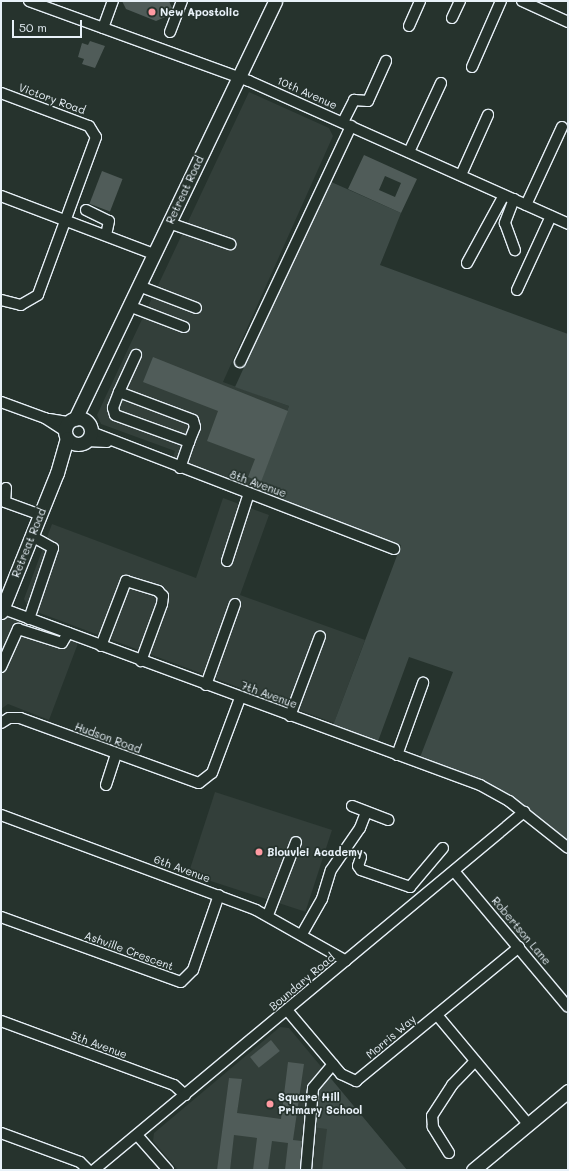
<!DOCTYPE html>
<html>
<head>
<meta charset="utf-8">
<style>
	body { margin:0 }
	#map { position:relative; width:569px; height:1171px; overflow:hidden; background:#26332d; font-family:Mali,sans-serif }
	div>[style] { position:absolute }
	.built>* { inset:0; background:#333f3a; transform-origin:0 0 }
	.green>* { inset:0; background:#3e4b47 }
	.building>* { inset:0; background:#505c59; transform-origin:0 0 }
	.roads { filter:drop-shadow(1px 0 #e8f1f8) drop-shadow(-1px 0 #e8f1f8) drop-shadow(0 1px #e8f1f8) drop-shadow(0 -1px #e8f1f8) }
	.minor>* { height:10px; margin:-5px; padding:0 5px; transform-origin:5px; border-radius:5px; background:#26332d }
	.major>* { height:13px; margin:-6.5px; padding:0 6.5px; transform-origin:6.5px; border-radius:6.5px; background:#26332d }
	.major>.ring { margin:-6.5px; padding:0; box-sizing:content-box; background:none; border:13px solid #26332d; border-radius:50% }
	.dots>* { width:11px; height:11px; translate:-50% -50%; box-sizing:border-box; border:2px solid #26332d; border-radius:50% }
	span { translate:-50% -50%; white-space:nowrap; text-align:center; line-height:1.15; -webkit-text-stroke:3.5px #26332d; paint-order:stroke }
	.poi-label { font-size:11px; color:#e8f1f8; font-weight:700 }
	.left { translate:0 -50%; text-align:left }
	.street-label { font-size:11px; color:#e8f1f8 }
	.frame { position:absolute; inset:0; border:2px solid #e8f1f8; pointer-events:none }
	.scale { position:absolute; left:12px; top:20px; width:70px; height:18px; box-sizing:border-box; border:2px solid #e8f1f8; border-top:0; padding-left:5px; font-size:12px; line-height:14px; white-space:nowrap; color:#e8f1f8; -webkit-text-stroke:3px #26332d; paint-order:stroke }
</style>
</head>
<body>
<div id="map">
	<div class="built">
		<i style="clip-path:polygon(249px 92px,329px 128px,333px 136px,223px 382px,289px 406px,257px 491px,172px 460px,175px 451px,101px 424px,97px 415px)"></i>
		<i style="clip-path:polygon(223px 498px,269px 515px,240px 595px,365px 640px,334px 723px,29px 609px,24px 599px,52px 524px,196px 578px)"></i>
		<i style="clip-path:polygon(1px 608px,80px 638px,49px 720px,8px 704px,1px 709px)"></i>
		<i style="left:215px;top:792px;width:123px;height:86px;rotate:18deg"></i>
		<i style="clip-path:polygon(280px 1027px,289px 1028px,407px 1170px,178px 1170px,153px 1141px,154px 1133px)"></i>
	</div>
	<div class="green">
		<i style="clip-path:polygon(329px 181px,401px 213px,380px 265px,568px 334px,568px 844px,510px 800px,419px 760px,453px 672px,409px 657px,377px 744px,332px 728px,401px 545px,257px 491px,289px 406px,235px 387px)"></i>
		<i style="clip-path:polygon(327px 1074px,407px 1170px,322px 1170px,327px 1129px,312px 1127px,316px 1090px)"></i>
	</div>
	<div class="building">
		<i style="clip-path:polygon(122px 1px,169px 1px,172px 8px,170px 15px,156px 21px,126px 9px)"></i>
		<i style="clip-path:polygon(90px 41px,105px 46px,95px 68px,82px 64px,84px 59px,78px 57px,82px 43px,88px 45px)"></i>
		<i style="clip-path:polygon(evenodd,364px 155px,417px 179px,401px 213px,348px 189px,364px 155px,385px 176px,401px 183px,395px 197px,379px 190px,385px 176px)"></i>
		<i style="left:102px;top:171px;width:22px;height:35px;rotate:21deg"></i>
		<i style="clip-path:polygon(153px 357px,288px 411px,261px 482px,248px 477px,255px 459px,207px 441px,218px 411px,143px 382px)"></i>
		<i style="left:271px;top:1040px;width:14px;height:27px;rotate:51deg"></i>
		<i style="clip-path:polygon(288px 1062px,304px 1064px,293px 1140px,302px 1141px,300px 1170px,285px 1170px,288px 1143px,272px 1141px,268px 1170px,253px 1170px,257px 1138px,234px 1135px,230px 1170px,217px 1170px,229px 1078px,242px 1079px,237px 1113px,281px 1119px)"></i>
	</div>
	<div class="roads">
		<div class="minor">
			<i style="left:29px;top:1px;width:234px;rotate:20deg"></i>
			<i style="left:249px;top:81px;width:350px;rotate:24.1deg"></i>
			<i style="left:522px;top:1px;width:51px;rotate:24.5deg"></i>
			<i style="left:452px;top:18px;width:19px;rotate:-65deg"></i>
			<i style="left:409px;top:26px;width:27px;rotate:-66deg"></i>
			<i style="left:103px;top:28px;width:29px;rotate:-70deg"></i>
			<i style="left:170px;top:32px;width:33px;rotate:-69deg"></i>
			<i style="left:472px;top:67px;width:72px;rotate:-66.3deg"></i>
			<i style="left:1px;top:93px;width:94px;rotate:20.6deg"></i>
			<i style="left:89px;top:126px;width:13px;rotate:58deg"></i>
			<i style="left:96px;top:137px;width:168px;rotate:110.2deg"></i>
			<i style="left:38px;top:295px;width:20px;rotate:150deg"></i>
			<i style="left:21px;top:305px;width:21px;rotate:-166deg"></i>
			<i style="left:343px;top:122px;width:25px;rotate:-63deg"></i>
			<i style="left:354px;top:100px;width:14px;rotate:4deg"></i>
			<i style="left:368px;top:101px;width:44px;rotate:-65.8deg"></i>
			<i style="left:409px;top:152px;width:76px;rotate:-65.1deg"></i>
			<i style="left:461px;top:175px;width:66px;rotate:-65.8deg"></i>
			<i style="left:1px;top:196px;width:164px;rotate:20.8deg"></i>
			<i style="left:514px;top:199px;width:26px;rotate:111deg"></i>
			<i style="left:505px;top:223px;width:29px;rotate:70deg"></i>
			<i style="left:526px;top:205px;width:86px;rotate:-65.2deg"></i>
			<i style="left:86px;top:210px;width:25px;rotate:26deg"></i>
			<i style="left:109px;top:221px;width:14px;rotate:102deg"></i>
			<i style="left:169px;top:223px;width:65px;rotate:19deg"></i>
			<i style="left:467px;top:263px;width:77px;rotate:-61.4deg"></i>
			<i style="left:139px;top:286px;width:61px;rotate:21.1deg"></i>
			<i style="left:517px;top:290px;width:81px;rotate:-65.3deg"></i>
			<i style="left:129px;top:306px;width:59px;rotate:20.9deg"></i>
			<i style="left:240px;top:362px;width:261px;rotate:-64.8deg"></i>
			<i style="left:119px;top:392px;width:41px;rotate:-65.3deg"></i>
			<i style="left:1px;top:402px;width:47px;rotate:20deg"></i>
			<i style="left:45px;top:418px;width:24px;rotate:33deg"></i>
			<i style="left:49px;top:419px;width:20px;rotate:9deg"></i>
			<i style="left:91px;top:432px;width:325px;rotate:21.1deg"></i>
			<i style="left:87px;top:441px;width:20px;rotate:3deg"></i>
			<i style="left:180px;top:468px;width:28px;rotate:-71deg"></i>
			<i style="left:189px;top:442px;width:16px;rotate:-68deg"></i>
			<i style="left:195px;top:427px;width:7px;rotate:-106deg"></i>
			<i style="left:193px;top:420px;width:79px;rotate:-159.3deg"></i>
			<i style="left:119px;top:392px;width:17px;rotate:111deg"></i>
			<i style="left:113px;top:408px;width:7px;rotate:74deg"></i>
			<i style="left:115px;top:415px;width:79px;rotate:20deg"></i>
			<i style="left:6px;top:488px;width:14px;rotate:94deg"></i>
			<i style="left:5px;top:502px;width:37px;rotate:20deg"></i>
			<i style="left:227px;top:561px;width:71px;rotate:-72.1deg"></i>
			<i style="left:1px;top:608px;width:511px;rotate:20.28deg"></i>
			<i style="left:480px;top:785px;width:33px;rotate:29deg"></i>
			<i style="left:509px;top:801px;width:75px;rotate:38.5deg"></i>
			<i style="left:29px;top:619px;width:75px;rotate:-71.3deg"></i>
			<i style="left:53px;top:548px;width:25px;rotate:-151deg"></i>
			<i style="left:101px;top:646px;width:70px;rotate:-69deg"></i>
			<i style="left:126px;top:581px;width:34px;rotate:17deg"></i>
			<i style="left:158px;top:591px;width:7px;rotate:45deg"></i>
			<i style="left:163px;top:596px;width:8px;rotate:97deg"></i>
			<i style="left:162px;top:604px;width:61px;rotate:110.2deg"></i>
			<i style="left:1px;top:667px;width:42px;rotate:-65.9deg"></i>
			<i style="left:18px;top:629px;width:46px;rotate:17.7deg"></i>
			<i style="left:62px;top:643px;width:12px;rotate:-59deg"></i>
			<i style="left:206px;top:685px;width:86px;rotate:-70.3deg"></i>
			<i style="left:290px;top:716px;width:85px;rotate:-69.4deg"></i>
			<i style="left:1px;top:723px;width:9px;rotate:-32deg"></i>
			<i style="left:9px;top:718px;width:11px"></i>
			<i style="left:20px;top:718px;width:190px;rotate:20deg"></i>
			<i style="left:199px;top:783px;width:16px;rotate:-38deg"></i>
			<i style="left:212px;top:773px;width:80px;rotate:-69.5deg"></i>
			<i style="left:397px;top:755px;width:77px;rotate:-70.1deg"></i>
			<i style="left:106px;top:785px;width:33px;rotate:-72deg"></i>
			<i style="left:352px;top:806px;width:39px;rotate:21deg"></i>
			<i style="left:1px;top:815px;width:272px;rotate:20.4deg"></i>
			<i style="left:256px;top:910px;width:103px;rotate:29.5deg"></i>
			<i style="left:361px;top:857px;width:9px;rotate:108deg"></i>
			<i style="left:358px;top:866px;width:5px;rotate:53deg"></i>
			<i style="left:361px;top:870px;width:52px;rotate:19.1deg"></i>
			<i style="left:410px;top:887px;width:51px;rotate:-49.8deg"></i>
			<i style="left:454px;top:871px;width:177px;rotate:50deg"></i>
			<i style="left:268px;top:915px;width:78px;rotate:-69deg"></i>
			<i style="left:1px;top:917px;width:191px;rotate:19.9deg"></i>
			<i style="left:181px;top:982px;width:17px;rotate:-45deg"></i>
			<i style="left:193px;top:970px;width:79px;rotate:-70.9deg"></i>
			<i style="left:302px;top:934px;width:40px;rotate:-60.3deg"></i>
			<i style="left:322px;top:899px;width:30px;rotate:-73deg"></i>
			<i style="left:331px;top:870px;width:51px;rotate:-55.4deg"></i>
			<i style="left:360px;top:828px;width:17px;rotate:-69deg"></i>
			<i style="left:287px;top:1010px;width:84px;rotate:49.8deg"></i>
			<i style="left:341px;top:1074px;width:17px;rotate:25deg"></i>
			<i style="left:356px;top:1081px;width:211px;rotate:-39.4deg"></i>
			<i style="left:437px;top:1015px;width:142px;rotate:50.1deg"></i>
			<i style="left:1px;top:1021px;width:184px;rotate:20.3deg"></i>
			<i style="left:174px;top:1085px;width:15px;rotate:42deg"></i>
			<i style="left:1px;top:1133px;width:84px;rotate:20.2deg"></i>
			<i style="left:80px;top:1162px;width:11px;rotate:45deg"></i>
			<i style="left:137px;top:1135px;width:47px;rotate:48.5deg"></i>
			<i style="left:449px;top:1153px;width:31px;rotate:-122deg"></i>
			<i style="left:433px;top:1127px;width:11px;rotate:-95deg"></i>
			<i style="left:432px;top:1116px;width:37px;rotate:-57deg"></i>
			<i style="left:452px;top:1085px;width:33px;rotate:-46deg"></i>
			<i style="left:94px;top:1170px;width:560px;rotate:-39.78deg"></i>
			<i style="left:306px;top:1170px;width:82px;rotate:-85.1deg"></i>
			<i style="left:313px;top:1088px;width:31px;rotate:-50deg"></i>
		</div>
		<div class="major">
			<i class="ring" style="left:65px;top:418px;width:13px;height:13px"></i>
			<i style="left:75px;top:419px;width:463px;rotate:-64.4deg"></i>
			<i style="left:1px;top:612px;width:150px;rotate:-68.1deg"></i>
			<i style="left:57px;top:473px;width:36px;rotate:-74deg"></i>
			<i style="left:473px;top:1170px;width:124px;rotate:-39.7deg"></i>
		</div>
	</div>
	<div class="dots">
		<i style="left:152px;top:12px;background:#ff9aa2"></i>
		<i style="left:259px;top:852px;background:#ff9aa2"></i>
		<i style="left:270px;top:1104px;background:#ff9aa2"></i>
	</div>
	<div class="poi-label">
		<span class="left" style="left:160px;top:12px">New Apostolic</span>
		<span class="left" style="left:267px;top:852px">Blouvlei Academy</span>
		<span class="left" style="left:278px;top:1104px">Square Hill<br>Primary School</span>
	</div>
	<div class="street-label">
		<span style="left:307px;top:93px;rotate:24deg">10th Avenue</span>
		<span style="left:52px;top:99px;rotate:20deg">Victory Road</span>
		<span style="left:185px;top:190px;rotate:-65deg">Retreat Road</span>
		<span style="left:258px;top:484px;rotate:20deg">8th Avenue</span>
		<span style="left:29px;top:543px;rotate:-68deg">Retreat Road</span>
		<span style="left:269px;top:695px;rotate:20deg">7th Avenue</span>
		<span style="left:108px;top:738px;rotate:20deg">Hudson Road</span>
		<span style="left:182px;top:869px;rotate:20deg">6th Avenue</span>
		<span style="left:521px;top:931px;rotate:50deg">Robertson Lane</span>
		<span style="left:129px;top:951px;rotate:20deg">Ashville Crescent</span>
		<span style="left:302px;top:982px;rotate:-40deg">Boundary Road</span>
		<span style="left:391px;top:1037px;rotate:-40deg">Morris Way</span>
		<span style="left:99px;top:1045px;rotate:20deg">5th Avenue</span>
	</div>
	<div class="frame"></div>
	<div class="scale">50 m</div>
</div>
</body>
</html>
